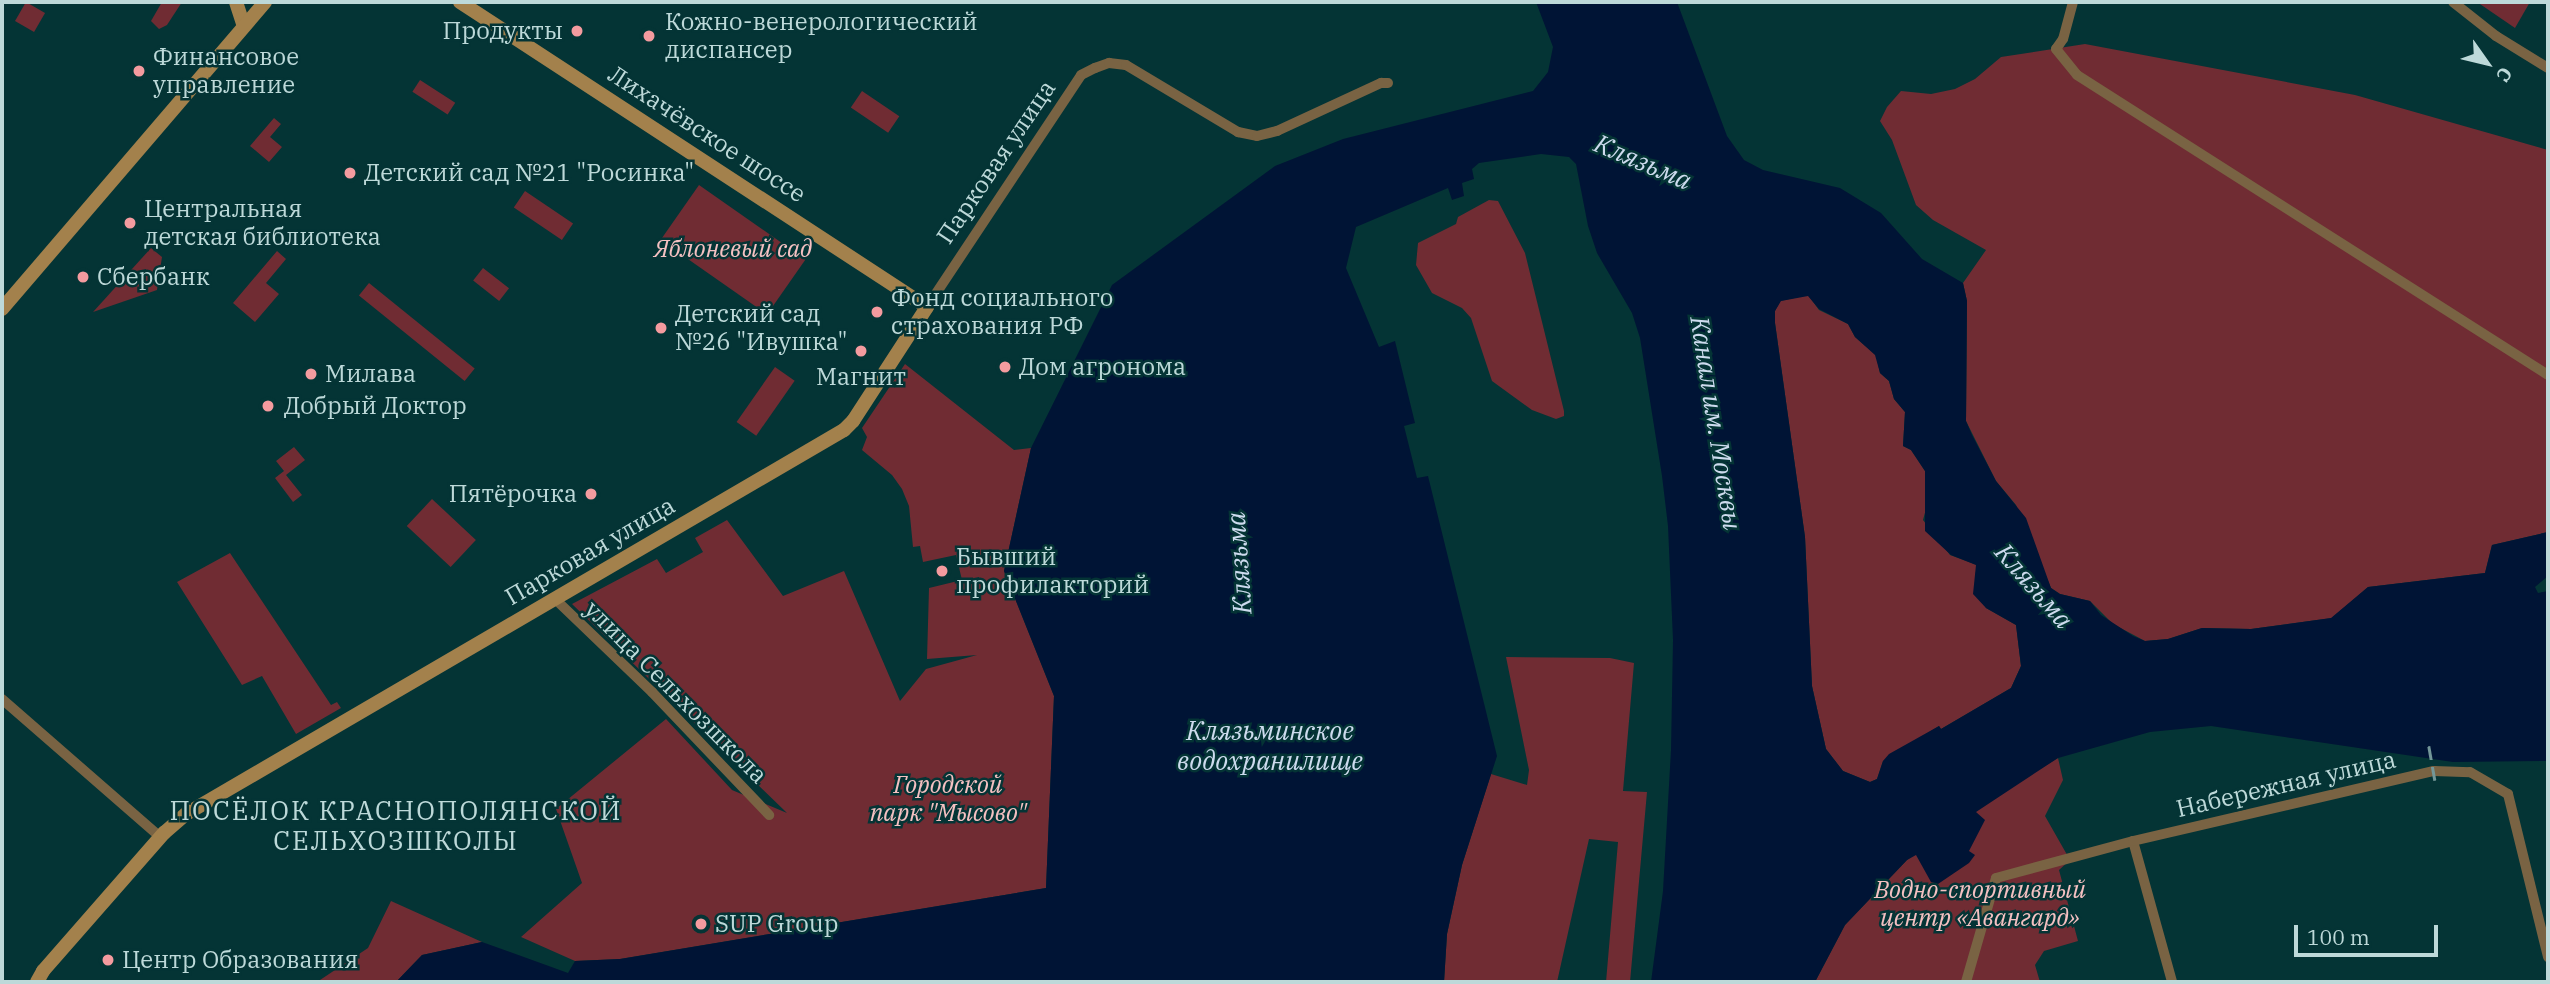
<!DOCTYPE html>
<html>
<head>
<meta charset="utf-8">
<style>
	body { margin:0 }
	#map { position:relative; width:2550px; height:984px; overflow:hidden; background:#043435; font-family:"IBM Plex Serif",serif }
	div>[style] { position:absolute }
	.green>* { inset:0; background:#702c33; transform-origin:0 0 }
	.water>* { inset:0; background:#001435 }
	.street>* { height:10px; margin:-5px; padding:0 5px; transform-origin:5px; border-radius:5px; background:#796343 }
	.secondary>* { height:14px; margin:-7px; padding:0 7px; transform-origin:7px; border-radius:7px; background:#a3814c }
	.rail>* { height:2.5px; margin-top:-1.25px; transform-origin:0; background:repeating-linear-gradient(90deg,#739798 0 14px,transparent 0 21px) }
	.dots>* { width:19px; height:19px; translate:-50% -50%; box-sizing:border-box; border:4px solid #043435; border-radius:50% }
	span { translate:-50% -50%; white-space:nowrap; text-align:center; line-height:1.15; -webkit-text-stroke:5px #043435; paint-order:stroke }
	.poi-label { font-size:24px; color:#bdd9d9 }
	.left { translate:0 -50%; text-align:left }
	.right { translate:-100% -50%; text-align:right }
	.street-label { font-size:24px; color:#bdd9d9 }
	.park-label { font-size:24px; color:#f5c1c2; font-style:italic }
	.water-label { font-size:26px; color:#cddbee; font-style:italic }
	.neighbourhood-label { font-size:26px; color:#bdd9d9; letter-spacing:2px }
	.frame { position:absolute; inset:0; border:4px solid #bdd9d9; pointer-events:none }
	.north { position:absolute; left:2452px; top:28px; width:70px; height:70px; -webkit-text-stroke:5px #043435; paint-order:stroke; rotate:124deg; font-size:19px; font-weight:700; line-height:28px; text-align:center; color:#bdd9d9 }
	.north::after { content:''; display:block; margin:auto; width:24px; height:32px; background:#bdd9d9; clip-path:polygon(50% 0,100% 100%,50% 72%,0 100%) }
	.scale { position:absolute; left:2294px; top:925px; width:144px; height:32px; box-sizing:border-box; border:4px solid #bdd9d9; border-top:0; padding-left:9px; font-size:21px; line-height:24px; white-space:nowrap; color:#bdd9d9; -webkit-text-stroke:5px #043435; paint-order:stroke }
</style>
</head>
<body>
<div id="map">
	<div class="green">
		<i style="left:26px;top:2px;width:22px;height:22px;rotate:30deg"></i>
		<i style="clip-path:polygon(162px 2px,182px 2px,167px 25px,159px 29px,151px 21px)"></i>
		<i style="clip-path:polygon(2477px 2px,2530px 2px,2515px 28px)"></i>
		<i style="clip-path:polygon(2085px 44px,2355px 95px,2548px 150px,2548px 532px,2492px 545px,2485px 573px,2368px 587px,2332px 618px,2251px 629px,2202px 628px,2168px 639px,2145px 641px,2113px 624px,2090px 601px,2060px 594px,2051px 588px,2016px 505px,1996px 481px,1966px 421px,1967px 301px,1963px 283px,1986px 250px,1933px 220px,1916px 205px,1892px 140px,1880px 121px,1887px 107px,1901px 91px,1931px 94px,1955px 89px,1975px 79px,2001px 57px)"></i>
		<i style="left:420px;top:80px;width:42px;height:14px;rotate:33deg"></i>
		<i style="left:862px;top:91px;width:45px;height:20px;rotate:34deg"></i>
		<i style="clip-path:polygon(274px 118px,281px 124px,270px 137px,282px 147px,269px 162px,250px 146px)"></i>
		<i style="left:699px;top:185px;width:130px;height:67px;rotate:35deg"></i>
		<i style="left:525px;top:191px;width:58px;height:20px;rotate:34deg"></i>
		<i style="clip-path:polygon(1489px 200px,1498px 201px,1525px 253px,1564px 411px,1564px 416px,1556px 419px,1532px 410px,1492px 381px,1471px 318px,1462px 308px,1432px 293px,1416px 265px,1418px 243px,1456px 224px,1458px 217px)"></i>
		<i style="clip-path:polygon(151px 248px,162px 257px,157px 290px,93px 312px)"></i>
		<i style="clip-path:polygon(277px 251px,286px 259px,266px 283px,279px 294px,255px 322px,233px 303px)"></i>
		<i style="left:483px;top:268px;width:33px;height:16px;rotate:38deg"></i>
		<i style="left:369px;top:283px;width:136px;height:16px;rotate:39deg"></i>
		<i style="clip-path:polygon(1808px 295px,1819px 310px,1848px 324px,1855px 337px,1876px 355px,1880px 373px,1889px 381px,1894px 399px,1905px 412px,1903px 446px,1911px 450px,1925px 471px,1927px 505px,1923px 520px,1950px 555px,1977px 565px,1975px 578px,1986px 608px,2016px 625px,2021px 666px,2011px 688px,1941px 729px,1939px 726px,1883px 761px,1877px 779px,1870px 782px,1843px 771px,1826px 749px,1812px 686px,1805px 537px,1775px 323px,1775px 311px,1780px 301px)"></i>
		<i style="clip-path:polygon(905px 364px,1014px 450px,1031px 448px,1004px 571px,1054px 696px,1046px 888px,620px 959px,575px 961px,521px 937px,582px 883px,556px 809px,666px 719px,732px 790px,787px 813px,572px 604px,657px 559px,666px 573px,703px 552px,695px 538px,727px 520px,783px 596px,844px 571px,900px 701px,926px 669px,977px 655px,927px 659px,929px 588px,962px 580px,956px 555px,923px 562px,920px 546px,913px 547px,909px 506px,902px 489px,892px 475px,862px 450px,867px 437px,862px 428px)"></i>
		<i style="left:775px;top:367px;width:24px;height:67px;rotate:35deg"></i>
		<i style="clip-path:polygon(294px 447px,305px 460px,286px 475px,302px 495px,293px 502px,275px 478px,284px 471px,276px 461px)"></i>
		<i style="left:432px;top:499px;width:60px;height:37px;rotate:43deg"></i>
		<i style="clip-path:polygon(230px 553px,331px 705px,337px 702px,341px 708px,296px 734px,262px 676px,242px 685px,177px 582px)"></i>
		<i style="clip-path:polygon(1506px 657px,1610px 658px,1634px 663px,1623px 791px,1647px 792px,1630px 982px,1606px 982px,1618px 842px,1589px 839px,1557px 982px,1444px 982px,1447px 934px,1462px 865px,1491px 774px,1527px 785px,1529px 770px)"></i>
		<i style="clip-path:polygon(2058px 758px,2063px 780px,2045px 816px,2070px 860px,2059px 870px,2078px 941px,2044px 951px,2035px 965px,2040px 982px,1815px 982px,1845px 925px,1907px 860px,2019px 781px)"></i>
		<i style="clip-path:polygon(391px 901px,482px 942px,422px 955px,396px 982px,317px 982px,368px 948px)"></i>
	</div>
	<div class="water">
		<i style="clip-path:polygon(evenodd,1536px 2px,1677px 2px,1727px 136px,1744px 160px,1763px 170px,1840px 188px,1881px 213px,1922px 259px,1963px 283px,1967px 301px,1966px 421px,1972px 435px,1996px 481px,2026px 518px,2051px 588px,2060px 594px,2090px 601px,2101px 615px,2133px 636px,2145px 641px,2168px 639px,2202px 628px,2251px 629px,2331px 618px,2368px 587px,2485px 573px,2492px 545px,2548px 532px,2548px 576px,2535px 587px,2538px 593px,2548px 591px,2548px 761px,2453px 762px,2211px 726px,2150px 732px,2058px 758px,1976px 812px,1985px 820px,1969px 851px,1975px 855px,1969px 863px,1938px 884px,1931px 882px,1916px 855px,1907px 860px,1845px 925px,1815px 982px,1651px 982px,1663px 891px,1671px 750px,1673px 640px,1668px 526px,1662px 476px,1640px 338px,1632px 313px,1597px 253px,1588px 226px,1576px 164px,1569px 157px,1541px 154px,1479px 163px,1472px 169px,1474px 179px,1462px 183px,1464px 196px,1452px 200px,1448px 188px,1356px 227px,1346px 268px,1379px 347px,1395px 341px,1415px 423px,1404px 426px,1417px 478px,1428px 476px,1497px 756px,1462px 865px,1447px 934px,1444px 982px,396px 982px,422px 955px,482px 942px,568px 973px,575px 961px,620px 959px,1046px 888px,1054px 696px,1004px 571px,1031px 448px,1112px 285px,1275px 166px,1343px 139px,1533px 91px,1548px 72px,1553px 47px,1536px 2px,1808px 296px,1819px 309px,1848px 324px,1855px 337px,1875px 355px,1880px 373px,1889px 381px,1894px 399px,1905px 412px,1903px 446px,1911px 450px,1925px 471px,1925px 531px,1951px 555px,1976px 565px,1973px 594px,1986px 608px,2016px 625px,2021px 666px,2011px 688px,1941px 729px,1939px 726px,1889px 754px,1883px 761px,1877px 779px,1870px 782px,1843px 771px,1826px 749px,1812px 686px,1805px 537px,1775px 323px,1775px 311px,1781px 301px,1808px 296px)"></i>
	</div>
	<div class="street">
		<i style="left:2073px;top:2px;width:38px;rotate:105deg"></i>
		<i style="left:2063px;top:39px;width:12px;rotate:125deg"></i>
		<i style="left:2056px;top:49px;width:33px;rotate:51deg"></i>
		<i style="left:2077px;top:75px;width:558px;rotate:32.49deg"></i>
		<i style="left:2453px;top:2px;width:55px;rotate:38.3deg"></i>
		<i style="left:2496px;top:36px;width:61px;rotate:31.6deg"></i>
		<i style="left:927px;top:307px;width:278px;rotate:-56.4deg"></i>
		<i style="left:1081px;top:75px;width:16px;rotate:-27deg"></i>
		<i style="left:1095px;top:68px;width:15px;rotate:-20deg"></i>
		<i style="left:1109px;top:63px;width:17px;rotate:7deg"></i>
		<i style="left:1126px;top:65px;width:131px;rotate:30.9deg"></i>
		<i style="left:1238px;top:132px;width:19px;rotate:12deg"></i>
		<i style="left:1257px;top:136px;width:21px;rotate:-14deg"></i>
		<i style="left:1277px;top:131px;width:115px;rotate:-24.8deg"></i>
		<i style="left:1381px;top:83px;width:7px"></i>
		<i style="left:554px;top:598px;width:136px;rotate:43.8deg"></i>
		<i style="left:652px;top:692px;width:170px;rotate:46.4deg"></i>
		<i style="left:2px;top:699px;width:210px;rotate:41.1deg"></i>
		<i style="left:2133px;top:841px;width:146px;rotate:74.5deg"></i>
		<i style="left:1966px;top:982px;width:108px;rotate:-73.9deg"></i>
		<i style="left:1996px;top:878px;width:142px;rotate:-15.1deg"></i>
		<i style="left:2133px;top:841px;width:309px;rotate:-13.1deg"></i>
		<i style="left:2434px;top:771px;width:36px;rotate:2deg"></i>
		<i style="left:2470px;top:772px;width:44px;rotate:30.1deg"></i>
		<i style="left:2508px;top:794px;width:168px;rotate:76.2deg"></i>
	</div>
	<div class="secondary">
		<i style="left:236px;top:2px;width:25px;rotate:72deg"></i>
		<i style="left:2px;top:309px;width:404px;rotate:-49.4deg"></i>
		<i style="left:37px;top:982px;width:13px;rotate:-61deg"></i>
		<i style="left:43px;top:971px;width:184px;rotate:-48.8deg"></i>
		<i style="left:164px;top:833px;width:29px;rotate:-41deg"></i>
		<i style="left:186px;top:814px;width:762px;rotate:-30.27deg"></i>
		<i style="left:844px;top:430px;width:13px;rotate:-45deg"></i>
		<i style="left:853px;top:421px;width:136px;rotate:-57deg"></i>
		<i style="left:927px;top:307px;width:558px;rotate:-146.85deg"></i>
	</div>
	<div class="rail">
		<i style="left:2429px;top:746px;width:35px;rotate:80deg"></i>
	</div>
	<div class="dots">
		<i style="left:577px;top:31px;background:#f49b9f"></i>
		<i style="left:649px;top:36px;background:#f49b9f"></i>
		<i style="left:139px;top:71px;background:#f49b9f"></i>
		<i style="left:350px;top:173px;background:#f49b9f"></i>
		<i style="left:130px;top:223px;background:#f49b9f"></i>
		<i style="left:83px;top:277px;background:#f49b9f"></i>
		<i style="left:877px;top:312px;background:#f49b9f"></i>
		<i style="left:661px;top:328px;background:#f49b9f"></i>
		<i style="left:861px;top:351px;background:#f49b9f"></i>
		<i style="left:1005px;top:367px;background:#f49b9f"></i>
		<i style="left:311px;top:374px;background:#f49b9f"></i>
		<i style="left:268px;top:406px;background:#f49b9f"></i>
		<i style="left:591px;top:494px;background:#f49b9f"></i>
		<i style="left:942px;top:571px;background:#f49b9f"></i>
		<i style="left:701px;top:924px;background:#f49b9f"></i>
		<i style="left:108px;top:960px;background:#f49b9f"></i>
	</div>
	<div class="poi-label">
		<span class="left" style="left:665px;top:36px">Кожно-венерологический<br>диспансер</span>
		<span class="right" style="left:563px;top:31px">Продукты</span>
		<span class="left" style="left:153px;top:71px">Финансовое<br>управление</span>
		<span class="left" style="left:364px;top:173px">Детский сад №21 "Росинка"</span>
		<span class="left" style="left:144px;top:223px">Центральная<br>детская библиотека</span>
		<span class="left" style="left:97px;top:277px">Сбербанк</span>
		<span class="left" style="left:891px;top:312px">Фонд социального<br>страхования РФ</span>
		<span class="left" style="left:675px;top:328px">Детский сад<br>№26 "Ивушка"</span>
		<span class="left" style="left:1019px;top:367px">Дом агронома</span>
		<span class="left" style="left:325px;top:374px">Милава</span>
		<span style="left:861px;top:377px">Магнит</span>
		<span class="left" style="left:284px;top:406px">Добрый Доктор</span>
		<span class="right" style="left:577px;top:494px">Пятёрочка</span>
		<span class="left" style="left:956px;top:571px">Бывший<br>профилакторий</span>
		<span class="left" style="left:715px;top:924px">SUP Group</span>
		<span class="left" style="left:122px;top:960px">Центр Образования</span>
	</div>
	<div class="street-label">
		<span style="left:707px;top:134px;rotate:33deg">Лихачёвское шоссе</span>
		<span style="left:996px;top:162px;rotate:-56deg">Парковая улица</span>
		<span style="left:590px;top:551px;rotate:-30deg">Парковая улица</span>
		<span style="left:676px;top:692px;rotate:45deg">улица Сельхозшкола</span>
		<span style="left:2286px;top:784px;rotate:-13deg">Набережная улица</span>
	</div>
	<div class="park-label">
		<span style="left:733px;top:249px">Яблоневый сад</span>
		<span style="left:948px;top:799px">Городской<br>парк "Мысово"</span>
		<span style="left:1980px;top:904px">Водно-спортивный<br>центр «Авангард»</span>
	</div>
	<div class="water-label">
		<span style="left:1643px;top:162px;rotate:23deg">Клязьма</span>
		<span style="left:1716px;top:423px;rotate:81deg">Канал им. Москвы</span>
		<span style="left:1239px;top:563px;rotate:-94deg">Клязьма</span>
		<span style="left:2034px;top:586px;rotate:49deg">Клязьма</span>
		<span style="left:1270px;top:746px">Клязьминское<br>водохранилище</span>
	</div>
	<div class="neighbourhood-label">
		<span style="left:396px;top:826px">ПОСЁЛОК КРАСНОПОЛЯНСКОЙ<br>СЕЛЬХОЗШКОЛЫ</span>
	</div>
	<div class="frame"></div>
	<div class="north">С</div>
	<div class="scale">100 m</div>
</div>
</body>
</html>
